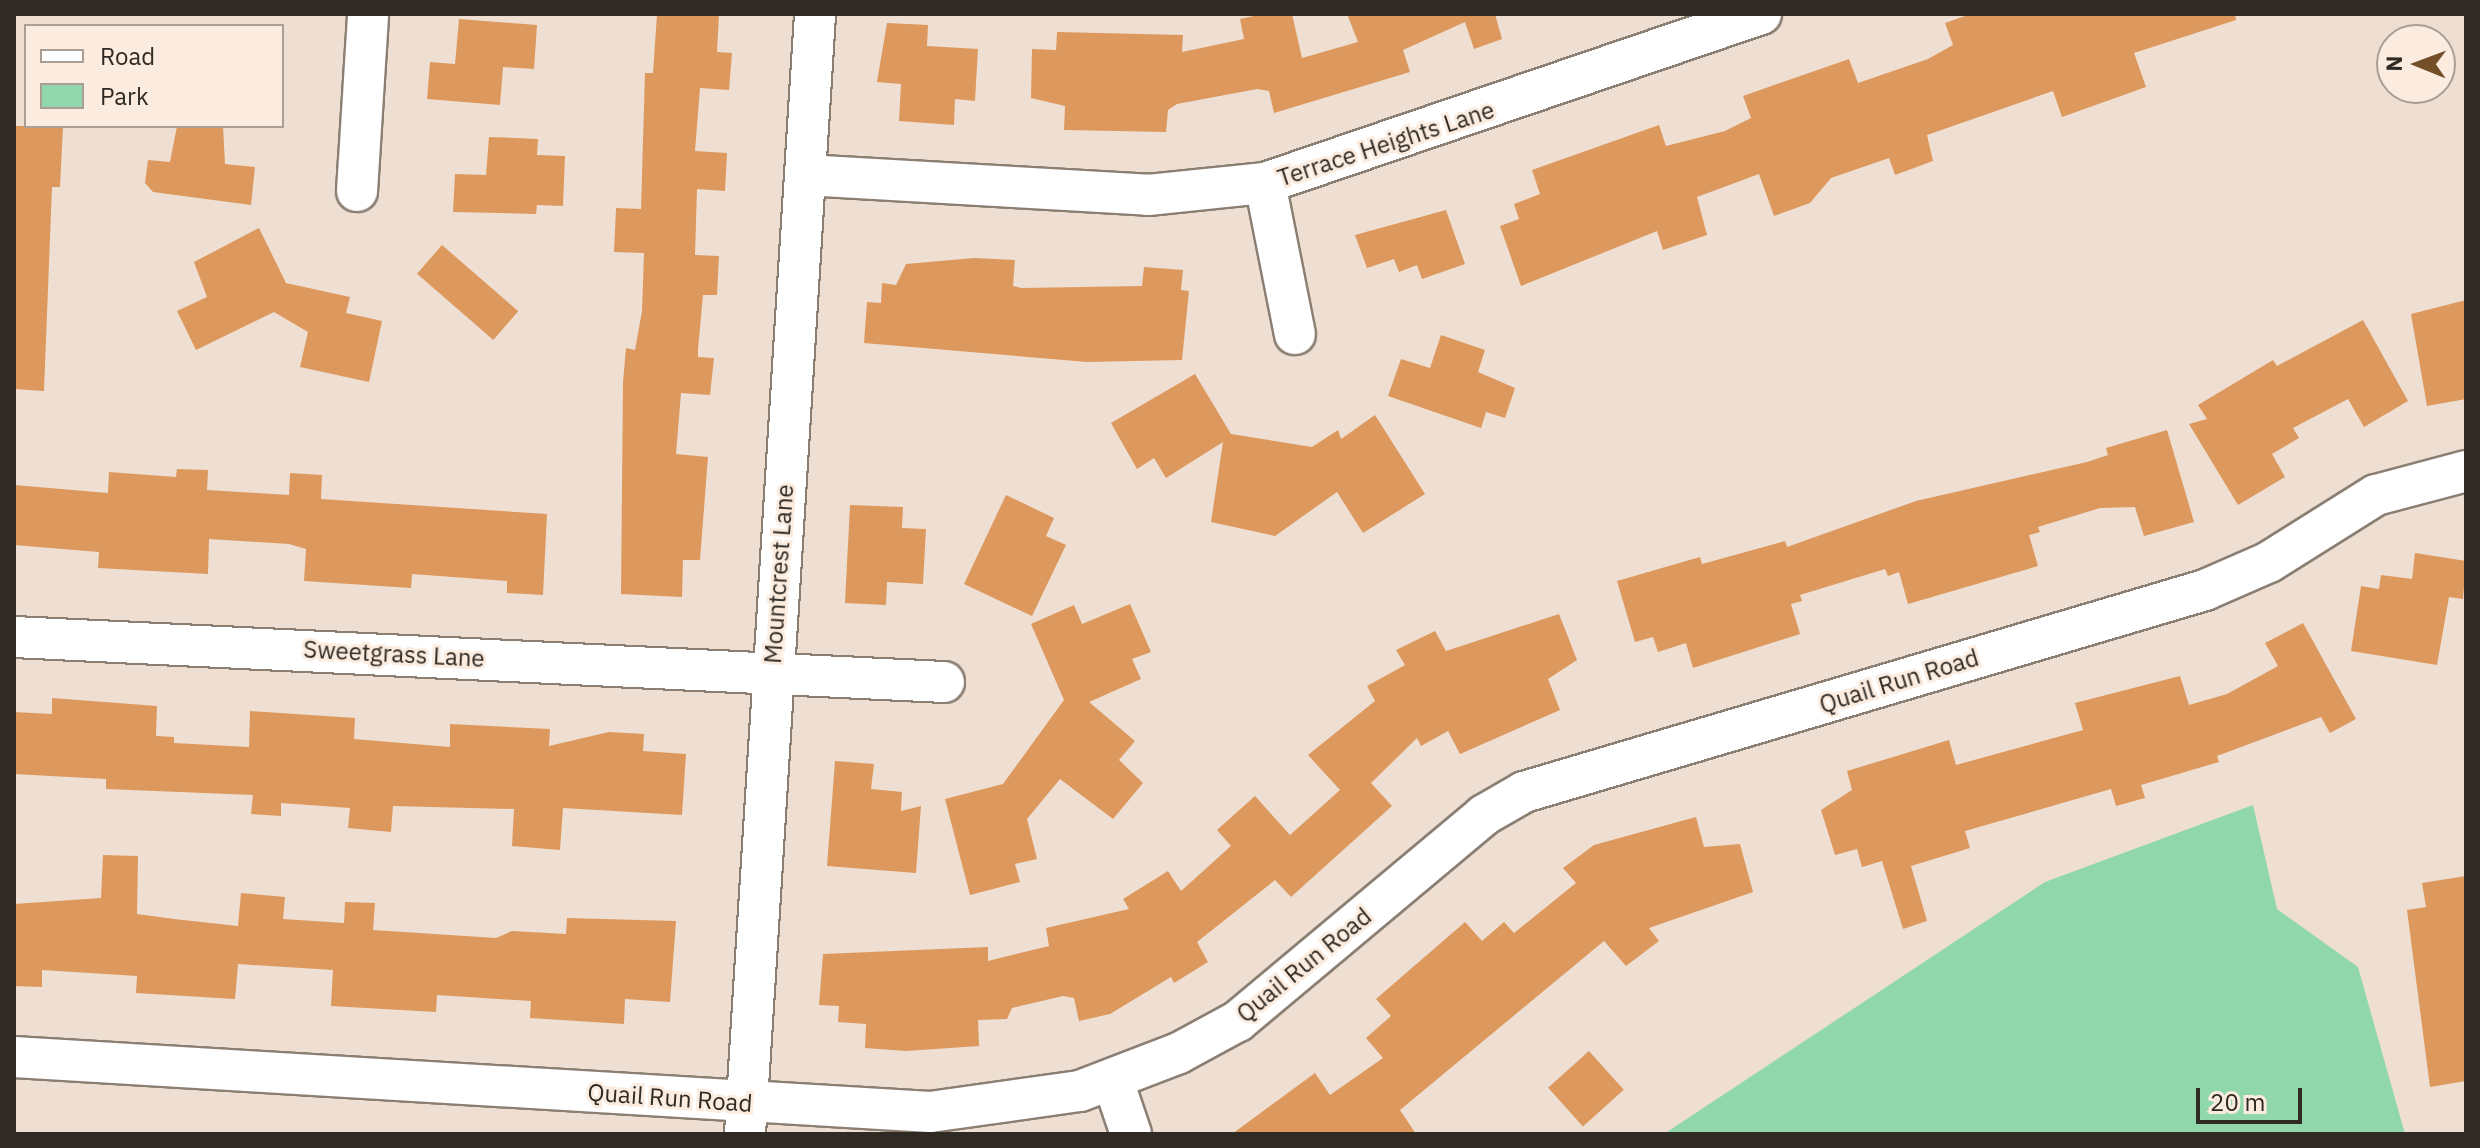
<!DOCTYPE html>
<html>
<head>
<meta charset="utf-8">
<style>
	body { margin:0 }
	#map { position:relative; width:2480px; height:1148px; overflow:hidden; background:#eedfd2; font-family:"IBM Plex Sans",sans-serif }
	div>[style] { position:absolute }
	.green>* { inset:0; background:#90d7ac }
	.building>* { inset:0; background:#dd985d; transform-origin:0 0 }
	.roads { filter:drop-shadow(2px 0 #8b7e72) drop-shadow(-2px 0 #8b7e72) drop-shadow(0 2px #8b7e72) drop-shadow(0 -2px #8b7e72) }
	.minor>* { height:40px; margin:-20px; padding:0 20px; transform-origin:20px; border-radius:20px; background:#fff }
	span { translate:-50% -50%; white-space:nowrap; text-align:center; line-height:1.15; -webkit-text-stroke:6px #fbecdf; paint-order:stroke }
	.street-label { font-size:24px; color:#302a25 }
	.frame { position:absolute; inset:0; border:16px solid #302a25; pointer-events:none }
	.legend { position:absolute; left:24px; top:24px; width:260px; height:104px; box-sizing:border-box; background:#fbecdf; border:2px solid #aa9e95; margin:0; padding:10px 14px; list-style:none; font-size:24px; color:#302a25 }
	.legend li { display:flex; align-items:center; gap:16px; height:40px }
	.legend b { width:40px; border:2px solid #aa9e95 }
	.north { position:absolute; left:2376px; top:24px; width:80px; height:80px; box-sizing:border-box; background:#fbecdf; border:2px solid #aa9e95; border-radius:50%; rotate:271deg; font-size:22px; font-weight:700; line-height:32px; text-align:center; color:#302a25 }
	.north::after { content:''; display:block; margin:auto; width:28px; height:36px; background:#734f29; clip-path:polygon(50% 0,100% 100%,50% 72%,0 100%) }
	.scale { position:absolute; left:2196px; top:1088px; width:106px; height:36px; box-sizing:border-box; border:4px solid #302a25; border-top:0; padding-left:10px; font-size:24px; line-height:28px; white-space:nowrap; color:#302a25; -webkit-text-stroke:6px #fbecdf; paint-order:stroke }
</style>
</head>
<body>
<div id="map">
	<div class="green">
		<i style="clip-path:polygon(2253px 805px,2277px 909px,2358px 967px,2405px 1134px,1664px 1134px,2045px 882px)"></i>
	</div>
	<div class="building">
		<i style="clip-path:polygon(657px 14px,719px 14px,717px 52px,732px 53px,729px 90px,700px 88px,695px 151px,727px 153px,725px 191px,697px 189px,695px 255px,719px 256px,717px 295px,703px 295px,698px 349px,698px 357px,714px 358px,710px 395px,681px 393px,676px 454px,708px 457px,700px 560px,683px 560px,682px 597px,621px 594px,623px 382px,626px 348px,635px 350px,642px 311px,644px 253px,614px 252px,616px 208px,641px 209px,645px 73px,653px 73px)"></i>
		<i style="clip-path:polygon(1263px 14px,1292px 14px,1302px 58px,1358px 42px,1347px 14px,1495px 14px,1502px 39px,1474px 49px,1465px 22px,1403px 50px,1410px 72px,1274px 113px,1269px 91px,1257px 89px,1177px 104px,1168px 110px,1166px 132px,1064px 130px,1065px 106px,1031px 98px,1032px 49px,1056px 50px,1057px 32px,1183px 35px,1182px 52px,1244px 39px,1240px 19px)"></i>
		<i style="clip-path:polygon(1971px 14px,2235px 14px,2236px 20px,2134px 53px,2146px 87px,2062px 117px,2053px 91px,1927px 135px,1933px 161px,1895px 175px,1889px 158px,1831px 178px,1810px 203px,1774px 216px,1759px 174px,1697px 197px,1707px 235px,1663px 250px,1657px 231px,1521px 286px,1500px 226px,1519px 219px,1514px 204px,1540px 194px,1532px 170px,1659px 125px,1666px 146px,1725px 131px,1751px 118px,1743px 96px,1849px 59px,1858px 83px,1928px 59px,1953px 45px,1945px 23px)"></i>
		<i style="clip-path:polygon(459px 19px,537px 25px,534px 69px,503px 67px,500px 105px,427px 99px,430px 62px,455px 64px)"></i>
		<i style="clip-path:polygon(887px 23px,928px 25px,927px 46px,978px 49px,975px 101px,955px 99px,954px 125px,899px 121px,901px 84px,877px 82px)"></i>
		<i style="clip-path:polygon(14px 126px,63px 126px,60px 187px,52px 187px,44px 391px,14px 389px)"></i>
		<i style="clip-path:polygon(177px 126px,223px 126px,225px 164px,255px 167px,251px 205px,153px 192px,145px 183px,148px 160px,170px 162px)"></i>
		<i style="clip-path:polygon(489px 137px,538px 139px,537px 155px,565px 156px,563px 206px,537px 205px,536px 214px,453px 212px,455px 174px,486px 175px)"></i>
		<i style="clip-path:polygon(1446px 210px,1465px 264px,1422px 279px,1417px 265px,1399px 272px,1394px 259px,1367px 268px,1355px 235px)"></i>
		<i style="clip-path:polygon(259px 228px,286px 283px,350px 297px,346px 313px,382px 321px,369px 382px,300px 367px,308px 332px,274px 312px,196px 350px,177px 311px,207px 297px,194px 262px)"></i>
		<i style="left:442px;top:245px;width:101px;height:38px;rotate:41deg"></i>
		<i style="clip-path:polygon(974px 258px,1015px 260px,1013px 286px,1022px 288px,1142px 286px,1144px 267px,1183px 270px,1181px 290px,1189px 291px,1182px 360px,1087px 362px,864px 343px,867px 302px,881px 303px,882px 283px,896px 285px,906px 264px)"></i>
		<i style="clip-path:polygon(2466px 300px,2466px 399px,2427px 406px,2411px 314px)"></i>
		<i style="clip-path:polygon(2363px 320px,2408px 401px,2364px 427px,2348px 399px,2293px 428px,2299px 438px,2272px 454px,2285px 477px,2238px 505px,2189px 424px,2207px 419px,2198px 405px,2273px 360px,2277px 366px)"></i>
		<i style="clip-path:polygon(1441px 335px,1485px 350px,1478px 372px,1515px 388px,1505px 418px,1486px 412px,1481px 428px,1388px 396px,1401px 359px,1430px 368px)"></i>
		<i style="clip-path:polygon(1195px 374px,1231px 434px,1312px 447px,1338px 430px,1341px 439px,1375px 415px,1425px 494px,1363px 533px,1337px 492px,1275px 536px,1211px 522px,1223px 442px,1166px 478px,1154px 458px,1137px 469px,1111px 423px)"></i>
		<i style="clip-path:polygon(2167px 430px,2194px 522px,2144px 536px,2135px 507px,2100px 508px,2038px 527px,2040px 532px,2029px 535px,2038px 566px,1908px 604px,1899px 572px,1888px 576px,1885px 569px,1800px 595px,1802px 601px,1791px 604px,1800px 634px,1693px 668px,1686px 643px,1658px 652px,1653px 637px,1635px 642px,1617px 581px,1700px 557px,1702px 564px,1785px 541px,1787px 547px,1916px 501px,2087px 462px,2108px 455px,2106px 448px)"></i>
		<i style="clip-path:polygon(177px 469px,208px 470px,207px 490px,289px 495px,290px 473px,322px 475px,321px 499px,547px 514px,543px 595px,507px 593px,507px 581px,412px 574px,411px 588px,304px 581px,306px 549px,289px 544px,209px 539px,208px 574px,98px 568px,99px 552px,14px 545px,14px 485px,108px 493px,109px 472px,176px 477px)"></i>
		<i style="clip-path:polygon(1006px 495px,1054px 518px,1046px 536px,1066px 545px,1032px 616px,964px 584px)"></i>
		<i style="clip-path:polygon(850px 505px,903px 507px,902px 528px,926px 529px,923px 584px,887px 582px,886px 605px,845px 603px)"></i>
		<i style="clip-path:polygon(2415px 553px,2466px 561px,2463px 599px,2449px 597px,2437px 665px,2351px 651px,2361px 586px,2379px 589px,2381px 575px,2412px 579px)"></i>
		<i style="clip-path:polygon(1130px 604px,1151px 652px,1132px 659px,1141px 679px,1089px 702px,1135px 741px,1119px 760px,1143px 783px,1113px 819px,1060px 779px,1027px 819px,1037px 859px,1015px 864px,1020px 882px,970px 895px,945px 799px,1003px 784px,1064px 700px,1031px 624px,1074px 605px,1082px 624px)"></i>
		<i style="clip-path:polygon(1559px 614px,1577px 660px,1548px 679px,1560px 710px,1460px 754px,1448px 731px,1421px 746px,1417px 738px,1371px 783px,1392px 806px,1291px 897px,1275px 880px,1197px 942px,1208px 962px,1174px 983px,1171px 977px,1110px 1014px,1079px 1021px,1074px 998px,1063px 996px,1012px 1008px,1007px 1019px,978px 1020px,979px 1046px,906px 1051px,865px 1048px,866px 1024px,838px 1022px,839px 1006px,819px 1005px,823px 954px,988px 947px,988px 961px,1049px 946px,1046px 928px,1129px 909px,1123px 899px,1168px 871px,1181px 891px,1231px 846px,1217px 830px,1255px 796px,1290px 835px,1340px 790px,1308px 755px,1375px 701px,1367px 686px,1405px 665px,1396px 650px,1435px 631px,1446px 651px)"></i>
		<i style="clip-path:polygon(2303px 623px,2356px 719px,2330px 733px,2321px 717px,2217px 756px,2219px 762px,2141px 785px,2145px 798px,2116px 806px,2111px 789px,1965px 831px,1970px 848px,1911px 866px,1927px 921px,1903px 929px,1882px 861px,1862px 867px,1857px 849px,1835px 855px,1821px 810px,1852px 790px,1847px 771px,1949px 740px,1956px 765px,2083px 730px,2075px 703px,2180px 676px,2189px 705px,2227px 694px,2278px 666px,2265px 643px)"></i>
		<i style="clip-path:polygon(52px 698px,157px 706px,156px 736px,174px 737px,174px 743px,249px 747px,250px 711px,355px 718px,354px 739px,450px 747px,450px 724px,550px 729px,549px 746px,609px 732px,644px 734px,643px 751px,686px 754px,682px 815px,563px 808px,560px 850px,512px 846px,514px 809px,393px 806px,391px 832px,348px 828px,350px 808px,281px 803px,281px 816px,251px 814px,253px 795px,106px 789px,106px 779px,14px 774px,14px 712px,52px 714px)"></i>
		<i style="clip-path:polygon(835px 761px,874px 764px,871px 789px,902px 792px,901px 811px,921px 806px,916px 873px,827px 866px)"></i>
		<i style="clip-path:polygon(1696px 817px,1704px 847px,1740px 844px,1753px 892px,1649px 928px,1659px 941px,1626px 966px,1604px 941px,1400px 1110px,1416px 1134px,1232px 1134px,1315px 1073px,1330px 1095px,1383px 1058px,1366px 1038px,1391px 1016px,1376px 999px,1465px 922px,1482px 941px,1504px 922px,1514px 933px,1576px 883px,1563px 868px,1594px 845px)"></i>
		<i style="clip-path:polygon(103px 855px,138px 856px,137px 914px,174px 919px,238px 926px,241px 893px,285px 897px,283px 919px,344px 923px,345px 902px,375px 903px,373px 930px,496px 938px,512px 931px,566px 934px,567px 918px,676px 921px,670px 1002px,625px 999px,624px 1024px,530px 1018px,531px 1001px,437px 995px,436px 1012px,331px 1006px,333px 970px,238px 964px,235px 999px,136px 993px,137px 976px,42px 970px,42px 987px,14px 986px,14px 904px,101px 898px)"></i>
		<i style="clip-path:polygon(2466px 876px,2466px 1081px,2430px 1087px,2407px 910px,2426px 907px,2422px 883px)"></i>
		<i style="left:1589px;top:1051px;width:52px;height:55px;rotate:48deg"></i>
	</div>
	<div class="roads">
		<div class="minor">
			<i style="left:805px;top:175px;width:344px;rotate:3.3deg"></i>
			<i style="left:1148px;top:195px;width:118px;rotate:-5.9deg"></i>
			<i style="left:1265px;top:183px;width:524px;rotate:-18.82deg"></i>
			<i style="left:1265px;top:183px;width:154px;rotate:78.8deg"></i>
			<i style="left:357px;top:191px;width:177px;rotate:-86.4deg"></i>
			<i style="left:14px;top:637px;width:931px;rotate:2.77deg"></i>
			<i style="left:14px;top:1057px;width:918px;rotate:3.44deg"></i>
			<i style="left:930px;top:1112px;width:151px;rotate:-8deg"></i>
			<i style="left:1080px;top:1091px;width:106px;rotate:-21deg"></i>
			<i style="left:1179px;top:1053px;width:67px;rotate:-28.5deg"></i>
			<i style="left:1238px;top:1021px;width:321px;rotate:-39.9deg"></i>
			<i style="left:1484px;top:815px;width:46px;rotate:-29.9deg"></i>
			<i style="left:1524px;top:792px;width:710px;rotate:-16.52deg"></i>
			<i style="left:2205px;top:590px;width:70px;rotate:-23.6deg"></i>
			<i style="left:2269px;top:562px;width:126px;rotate:-32.1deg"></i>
			<i style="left:2376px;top:495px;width:93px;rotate:-14.9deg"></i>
			<i style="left:1113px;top:1081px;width:56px;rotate:71.2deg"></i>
			<i style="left:745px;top:1134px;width:1122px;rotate:-86.42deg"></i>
		</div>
	</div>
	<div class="street-label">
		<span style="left:1386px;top:144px;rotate:-18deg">Terrace Heights Lane</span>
		<span style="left:779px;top:574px;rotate:-86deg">Mountcrest Lane</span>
		<span style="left:394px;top:654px;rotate:3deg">Sweetgrass Lane</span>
		<span style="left:1899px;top:681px;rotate:-17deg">Quail Run Road</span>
		<span style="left:1304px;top:965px;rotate:-39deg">Quail Run Road</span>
		<span style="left:670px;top:1098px;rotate:4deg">Quail Run Road</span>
	</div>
	<div class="frame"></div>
	<ul class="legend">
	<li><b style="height:10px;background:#fff"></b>Road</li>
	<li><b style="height:22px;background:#90d7ac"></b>Park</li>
	</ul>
	<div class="north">N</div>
	<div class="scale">20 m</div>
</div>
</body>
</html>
